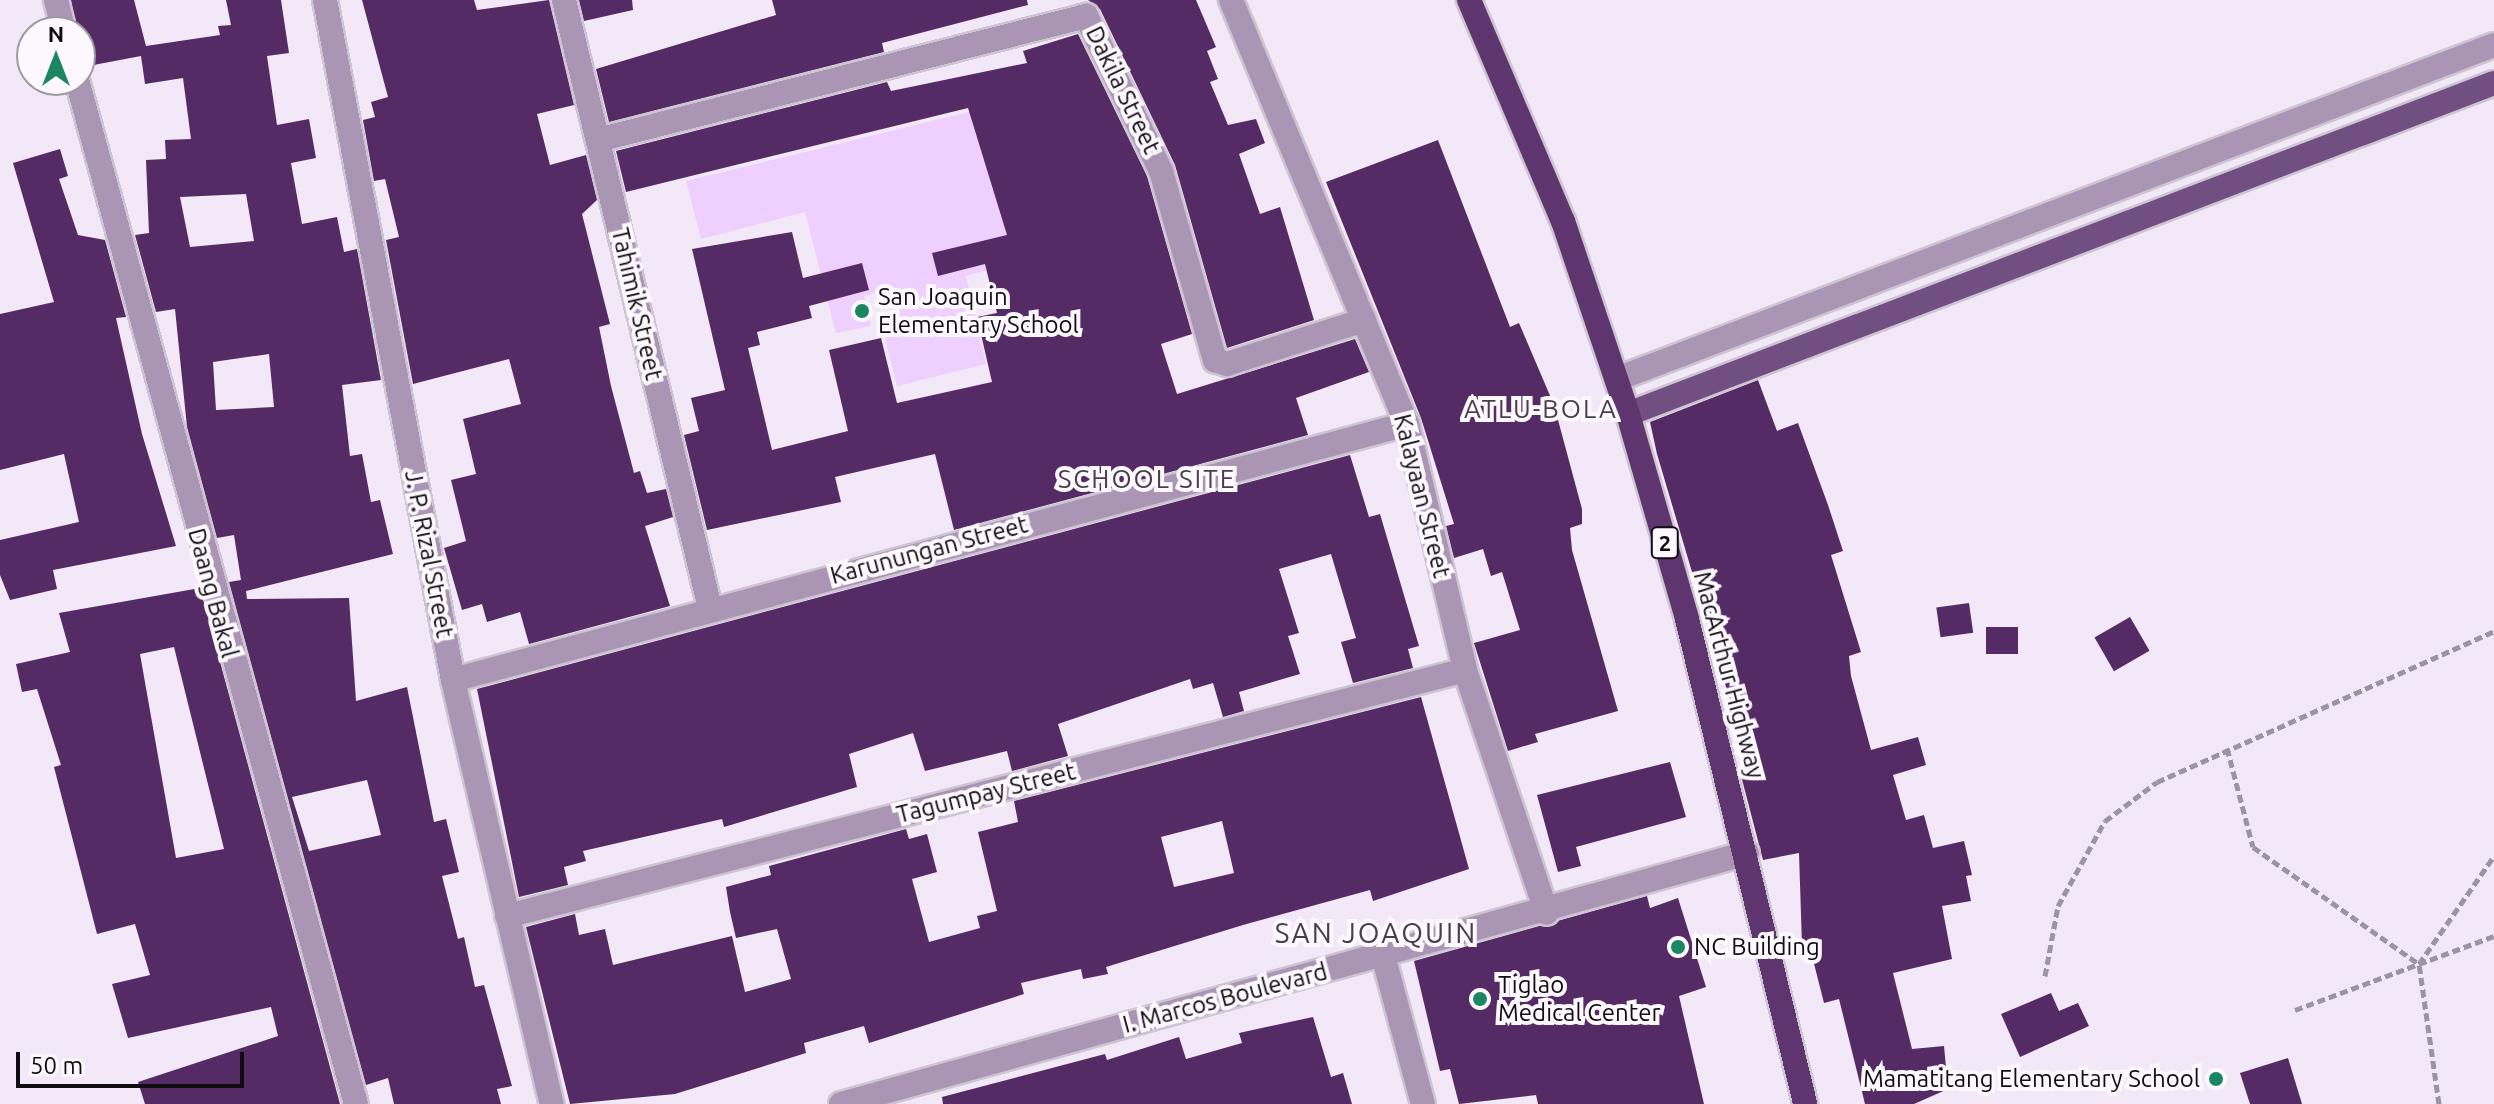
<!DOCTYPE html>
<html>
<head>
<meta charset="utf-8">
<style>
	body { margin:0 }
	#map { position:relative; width:2494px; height:1104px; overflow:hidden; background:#f2e8f7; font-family:Ubuntu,sans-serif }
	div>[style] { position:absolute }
	.green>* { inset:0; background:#efcffe }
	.building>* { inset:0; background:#552b65; transform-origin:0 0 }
	.path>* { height:5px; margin-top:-2.5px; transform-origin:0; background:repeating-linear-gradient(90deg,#9c95a0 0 8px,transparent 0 12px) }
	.roads { filter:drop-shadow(2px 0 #cec5d2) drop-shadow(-2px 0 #cec5d2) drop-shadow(0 2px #cec5d2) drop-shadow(0 -2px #cec5d2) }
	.minor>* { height:24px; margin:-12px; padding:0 12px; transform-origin:12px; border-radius:12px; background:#aa96b4 }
	.major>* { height:24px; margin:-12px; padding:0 12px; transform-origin:12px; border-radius:12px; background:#724f82 }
	.highway>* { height:24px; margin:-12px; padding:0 12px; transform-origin:12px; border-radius:12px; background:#5e356f }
	.dots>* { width:22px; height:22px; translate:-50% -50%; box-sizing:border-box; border:4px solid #fcf8fe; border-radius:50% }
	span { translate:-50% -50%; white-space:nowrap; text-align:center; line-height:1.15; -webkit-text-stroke:8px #fcf8fe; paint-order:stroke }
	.shield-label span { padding:2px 6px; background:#fcf8fe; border:2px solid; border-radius:6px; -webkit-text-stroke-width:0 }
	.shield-label { font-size:22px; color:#100d11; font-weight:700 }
	.street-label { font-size:24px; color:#100d11 }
	.poi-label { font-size:24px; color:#100d11 }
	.left { translate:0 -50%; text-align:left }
	.right { translate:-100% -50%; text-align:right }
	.neighbourhood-label { font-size:26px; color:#473f4a; letter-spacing:2px }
	.quarter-label { font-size:28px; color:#473f4a; letter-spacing:2px }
	.north { position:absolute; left:16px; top:16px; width:80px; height:80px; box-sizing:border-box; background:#fcf8fe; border:2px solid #9e9a9f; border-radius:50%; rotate:0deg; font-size:22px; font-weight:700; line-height:32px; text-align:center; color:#100d11 }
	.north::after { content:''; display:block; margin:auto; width:28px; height:36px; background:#1b8662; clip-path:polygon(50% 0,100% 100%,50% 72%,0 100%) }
	.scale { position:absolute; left:16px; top:1052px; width:228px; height:36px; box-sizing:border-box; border:4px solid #100d11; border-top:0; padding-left:10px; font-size:24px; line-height:28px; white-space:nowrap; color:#100d11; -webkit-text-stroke:6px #fcf8fe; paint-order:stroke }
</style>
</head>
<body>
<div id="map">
	<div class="green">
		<i style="clip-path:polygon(989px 107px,1033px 258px,966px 276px,986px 364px,897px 386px,882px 326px,901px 320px,893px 289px,864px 296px,871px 326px,836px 333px,805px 212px,701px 239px,686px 181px)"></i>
	</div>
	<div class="building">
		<i style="clip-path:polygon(evenodd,71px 0,134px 0,146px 46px,220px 35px,218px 26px,231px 25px,226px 0,281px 0,289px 53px,267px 56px,277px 125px,309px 119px,316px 158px,291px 163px,302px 224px,337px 217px,344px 252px,357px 249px,381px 380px,342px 385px,350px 456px,362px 454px,371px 502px,380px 500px,393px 554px,246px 591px,247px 599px,349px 598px,356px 701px,407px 687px,434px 822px,446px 819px,459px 872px,442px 876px,458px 939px,464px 937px,475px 987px,484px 985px,512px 1086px,497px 1089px,501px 1104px,394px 1104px,388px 1078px,366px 1085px,229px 582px,241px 580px,234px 535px,217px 538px,187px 427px,175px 309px,156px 312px,135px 235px,149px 233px,146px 160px,166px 159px,165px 140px,191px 139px,183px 78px,145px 84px,141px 56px,83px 67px,71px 0,246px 194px,254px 241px,190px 247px,180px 197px,246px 194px,71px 0,269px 354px,274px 407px,216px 410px,213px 362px,269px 354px,71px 0,367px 780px,381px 835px,309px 851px,292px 797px,367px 780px)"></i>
		<i style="clip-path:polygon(362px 0,474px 0,477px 10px,549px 0,574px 105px,537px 114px,550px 165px,586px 155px,597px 200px,582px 214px,610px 324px,599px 327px,611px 386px,634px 473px,640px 471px,647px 493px,666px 489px,673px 517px,645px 526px,670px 606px,529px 644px,520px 612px,487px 622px,482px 604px,462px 610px,444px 548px,466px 541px,451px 480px,476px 474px,463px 419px,521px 404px,509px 359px,413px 384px,386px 240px,399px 237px,385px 179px,374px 181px,363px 120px,375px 117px,371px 102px,388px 97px)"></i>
		<i style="clip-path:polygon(579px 0,632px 0,633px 10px,584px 21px)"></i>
		<i style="clip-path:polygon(772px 0,1027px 0,1028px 5px,882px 43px,884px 52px,609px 122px,596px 69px,776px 15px)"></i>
		<i style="clip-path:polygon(1088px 0,1196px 0,1216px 47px,1207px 51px,1218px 79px,1210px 82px,1228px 125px,1256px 119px,1265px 143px,1239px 154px,1260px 214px,1280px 207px,1314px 320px,1227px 348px,1175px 165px,1100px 9px)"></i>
		<i style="clip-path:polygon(1078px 34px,1147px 176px,1192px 334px,1161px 344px,1177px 394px,1355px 339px,1369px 372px,1296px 398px,1308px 435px,954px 530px,935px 454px,835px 477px,841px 502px,707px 530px,684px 435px,699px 431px,691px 398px,725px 390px,692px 249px,792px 232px,803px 278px,862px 263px,869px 290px,809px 306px,812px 318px,757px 332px,760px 345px,748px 348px,772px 450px,848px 431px,829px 350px,881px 338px,897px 403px,992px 382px,977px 317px,997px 313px,985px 264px,938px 276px,932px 253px,1007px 235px,968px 108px,626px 192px,616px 151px,887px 82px,891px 91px,1027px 63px,1023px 51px)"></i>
		<i style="clip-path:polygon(1438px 140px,1510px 327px,1519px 323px,1554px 405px,1582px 509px,1582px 524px,1570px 528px,1572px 550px,1618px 711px,1535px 734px,1538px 742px,1508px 751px,1474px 643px,1520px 630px,1502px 572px,1491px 576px,1483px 549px,1454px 558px,1446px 526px,1454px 524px,1421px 418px,1326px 182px)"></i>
		<i style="clip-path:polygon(60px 149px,68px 176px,59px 179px,78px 235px,105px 240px,126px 317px,116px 318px,142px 434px,176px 546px,53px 570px,57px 589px,10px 600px,0 575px,0 540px,79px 522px,64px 454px,0 470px,0 314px,54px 302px,13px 163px)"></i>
		<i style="clip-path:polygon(1758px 380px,1777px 431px,1798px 423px,1828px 505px,1843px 551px,1831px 555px,1861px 652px,1849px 656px,1851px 676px,1871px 750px,1918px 737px,1926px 765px,1893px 775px,1906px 820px,1924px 815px,1933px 848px,1964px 841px,1972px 875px,1966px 876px,1971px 901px,1942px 906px,1952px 959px,1893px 973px,1912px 1049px,1944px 1046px,1948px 1089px,1914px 1104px,1865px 1104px,1839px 999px,1824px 1003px,1809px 944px,1802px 946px,1799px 853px,1763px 860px,1739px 768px,1745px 767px,1735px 717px,1657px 454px,1650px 422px)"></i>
		<i style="clip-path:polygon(1350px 455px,1369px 517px,1380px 514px,1419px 646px,1408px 649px,1413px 668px,1353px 683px,1341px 642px,1356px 638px,1331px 554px,1279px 569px,1299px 633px,1288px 636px,1300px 674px,1239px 692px,1244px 711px,1223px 717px,1213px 683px,1193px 689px,1190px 679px,1058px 724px,1068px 756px,1012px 771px,1007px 751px,925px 771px,913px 733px,849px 754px,857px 787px,724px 827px,722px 819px,583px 851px,586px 861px,564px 867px,568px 885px,519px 897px,477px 689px)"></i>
		<i style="clip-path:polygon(evenodd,200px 588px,340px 1104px,145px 1104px,138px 1082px,278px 1036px,271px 1007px,128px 1038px,112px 984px,150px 975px,135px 924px,97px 934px,54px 767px,61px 765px,37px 689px,22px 692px,16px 664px,70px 652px,59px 613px,200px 588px,174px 647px,224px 849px,176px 858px,140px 654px,174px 647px)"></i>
		<i style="left:1969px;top:603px;width:30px;height:33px;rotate:82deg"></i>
		<i style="left:2130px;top:617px;width:39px;height:41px;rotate:60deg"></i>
		<i style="left:2018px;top:627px;width:27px;height:32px;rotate:90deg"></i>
		<i style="clip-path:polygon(evenodd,1421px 697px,1469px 869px,1373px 901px,1370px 890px,1243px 925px,1106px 967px,1108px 974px,1083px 979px,1081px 969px,1021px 983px,1024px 994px,869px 1043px,864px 1026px,804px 1043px,806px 1053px,675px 1094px,570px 1104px,526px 927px,575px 914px,579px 935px,605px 929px,613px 965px,732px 936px,745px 992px,791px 979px,777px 929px,736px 938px,730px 912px,726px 887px,771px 875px,769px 866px,906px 829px,909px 839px,927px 834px,937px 872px,912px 879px,929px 942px,980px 928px,977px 916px,997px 911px,978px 832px,1018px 822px,1014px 801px,1421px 697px,1222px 821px,1234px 873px,1174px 887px,1161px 837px,1222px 821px)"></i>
		<i style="clip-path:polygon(1670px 762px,1686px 817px,1576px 847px,1581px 866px,1558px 872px,1537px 795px)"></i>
		<i style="clip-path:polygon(1647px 896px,1650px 908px,1678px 898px,1706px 987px,1679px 996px,1704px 1104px,1538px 1104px,1536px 1095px,1459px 1104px,1450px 1069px,1440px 1071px,1414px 961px)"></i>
		<i style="clip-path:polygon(2051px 993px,2059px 1011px,2078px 1003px,2089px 1026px,2020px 1057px,2001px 1014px)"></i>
		<i style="clip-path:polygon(1313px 1017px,1331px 1077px,1343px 1073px,1352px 1104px,943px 1104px,942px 1097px,1105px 1054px,1107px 1060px,1179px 1037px,1186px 1059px,1242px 1043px,1239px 1033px)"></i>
		<i style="clip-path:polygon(2288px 1058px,2302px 1104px,2250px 1104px,2240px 1073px)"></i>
	</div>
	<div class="path">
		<i style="left:2227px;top:748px;width:102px;rotate:75.3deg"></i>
		<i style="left:2253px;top:847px;width:203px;rotate:35.2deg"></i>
		<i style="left:2045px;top:976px;width:71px;rotate:-79.5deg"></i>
		<i style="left:2058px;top:906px;width:97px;rotate:-61.1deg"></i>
		<i style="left:2105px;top:821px;width:65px;rotate:-36.9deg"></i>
		<i style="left:2157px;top:782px;width:369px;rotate:-24.1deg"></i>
		<i style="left:2295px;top:1010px;width:212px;rotate:-20.4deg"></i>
		<i style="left:2439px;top:1104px;width:141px;rotate:-98.1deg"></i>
		<i style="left:2419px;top:964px;width:131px;rotate:-55.2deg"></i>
	</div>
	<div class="roads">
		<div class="minor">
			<i style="left:56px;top:0;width:33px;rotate:76deg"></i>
			<i style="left:325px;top:0;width:692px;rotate:79.34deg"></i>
			<i style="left:453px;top:680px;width:435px;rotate:76.9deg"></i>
			<i style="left:564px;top:0;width:625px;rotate:76.5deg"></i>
			<i style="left:1231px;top:0;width:459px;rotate:67.5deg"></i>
			<i style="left:1407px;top:424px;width:253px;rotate:76.7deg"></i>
			<i style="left:1465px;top:670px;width:256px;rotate:71.4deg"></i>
			<i style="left:77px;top:80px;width:1061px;rotate:74.76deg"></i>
			<i style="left:598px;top:140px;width:504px;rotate:-14.26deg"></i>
			<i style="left:1086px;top:16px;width:172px;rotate:64.2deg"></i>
			<i style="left:1161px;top:171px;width:197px;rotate:74.1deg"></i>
			<i style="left:1215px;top:360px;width:13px;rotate:18deg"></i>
			<i style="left:1227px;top:364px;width:144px;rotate:-17.8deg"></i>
			<i style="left:1617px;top:379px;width:938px;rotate:-20.85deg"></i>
			<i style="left:453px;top:680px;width:988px;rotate:-15.02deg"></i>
			<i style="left:507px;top:916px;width:989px;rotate:-14.4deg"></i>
			<i style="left:1383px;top:955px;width:154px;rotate:75deg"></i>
			<i style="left:841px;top:1104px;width:940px;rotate:-15.48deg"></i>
		</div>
		<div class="major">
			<i style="left:1628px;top:414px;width:927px;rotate:-20.92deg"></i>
		</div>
		<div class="highway">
			<i style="left:1469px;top:0;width:240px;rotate:67deg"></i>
			<i style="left:1563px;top:221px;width:204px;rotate:71.4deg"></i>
			<i style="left:1628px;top:414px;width:213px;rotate:73.9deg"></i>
			<i style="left:1687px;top:619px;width:499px;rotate:76.3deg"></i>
		</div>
	</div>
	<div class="dots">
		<i style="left:862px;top:311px;background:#1b8662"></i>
		<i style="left:1678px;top:947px;background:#1b8662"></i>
		<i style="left:1480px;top:999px;background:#1b8662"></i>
		<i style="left:2216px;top:1079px;background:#1b8662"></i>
	</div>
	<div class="shield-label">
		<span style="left:1665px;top:543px">2</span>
	</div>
	<div class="street-label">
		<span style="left:1123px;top:90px;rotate:64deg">Dakila Street</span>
		<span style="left:637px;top:304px;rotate:77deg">Tahimik Street</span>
		<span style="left:1422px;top:496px;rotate:76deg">Kalayaan Street</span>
		<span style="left:929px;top:550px;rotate:-15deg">Karunungan Street</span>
		<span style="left:429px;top:554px;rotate:79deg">J. P. Rizal Street</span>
		<span style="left:213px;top:593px;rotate:75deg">Daang Bakal</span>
		<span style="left:1729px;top:675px;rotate:75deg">MacArthur Highway</span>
		<span style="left:986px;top:793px;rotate:-14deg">Tagumpay Street</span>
		<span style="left:1225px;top:998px;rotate:-15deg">I. Marcos Boulevard</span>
	</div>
	<div class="poi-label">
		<span class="left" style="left:878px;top:311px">San Joaquin<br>Elementary School</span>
		<span class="left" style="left:1694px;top:947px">NC Building</span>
		<span class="left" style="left:1498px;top:999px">Tiglao<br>Medical Center</span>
		<span class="right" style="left:2200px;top:1079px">Mamatitang Elementary School</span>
	</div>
	<div class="neighbourhood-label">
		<span style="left:1541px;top:409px">ATLU-BOLA</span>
		<span style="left:1147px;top:479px">SCHOOL SITE</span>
	</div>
	<div class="quarter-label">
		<span style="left:1376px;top:933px">SAN JOAQUIN</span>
	</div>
	<div class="north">N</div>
	<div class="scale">50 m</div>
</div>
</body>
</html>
